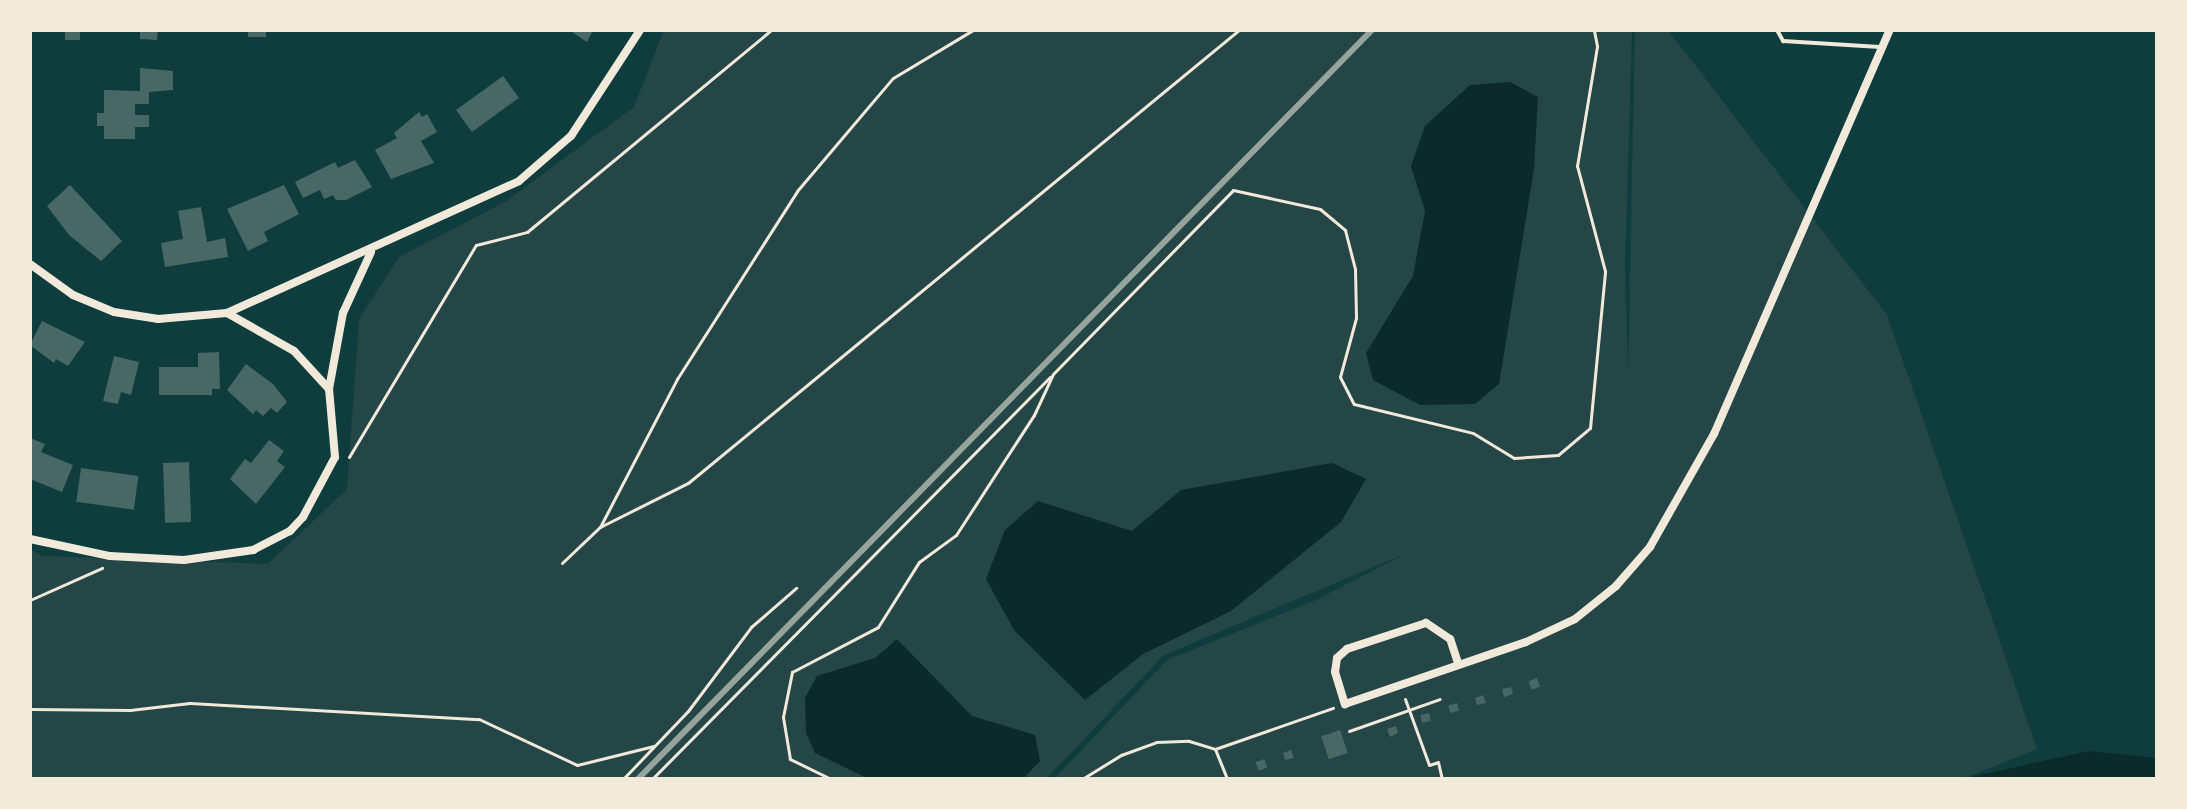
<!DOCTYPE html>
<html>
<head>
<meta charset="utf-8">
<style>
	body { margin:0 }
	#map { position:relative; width:2187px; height:809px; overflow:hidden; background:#0f3d3e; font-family:Overpass,sans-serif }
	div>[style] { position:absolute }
	.green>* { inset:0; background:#244646 }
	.water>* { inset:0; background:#0a2a2b }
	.building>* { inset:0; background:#486865; transform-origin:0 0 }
	.path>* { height:3px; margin:-1.5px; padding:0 1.5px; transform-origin:1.5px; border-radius:1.5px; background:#f1e9da }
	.service>* { height:4px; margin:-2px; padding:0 2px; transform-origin:2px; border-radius:2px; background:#f1e9da }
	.minor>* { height:8px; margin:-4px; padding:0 4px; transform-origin:4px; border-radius:4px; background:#f1e9da }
	.rail>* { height:6px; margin:-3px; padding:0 3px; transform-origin:3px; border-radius:3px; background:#97a49c }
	span { translate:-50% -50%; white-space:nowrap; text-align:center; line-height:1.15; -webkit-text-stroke:8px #f1e9da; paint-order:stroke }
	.frame { position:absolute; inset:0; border:32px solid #f1e9da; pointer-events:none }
</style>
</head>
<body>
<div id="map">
	<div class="green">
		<i style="clip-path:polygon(664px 30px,1632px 30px,1625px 268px,1628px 374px,1635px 30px,1668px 30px,1887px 315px,2037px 749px,1962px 779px,1054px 779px,1167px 660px,1316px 600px,1407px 553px,1164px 655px,1046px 779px,30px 779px,30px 549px,42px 556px,268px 564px,347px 489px,359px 319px,399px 257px,505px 202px,634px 107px)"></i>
	</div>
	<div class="water">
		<i style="clip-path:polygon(1510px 82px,1538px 97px,1534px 169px,1499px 384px,1475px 404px,1420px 405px,1373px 380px,1366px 353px,1413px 276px,1425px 211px,1411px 166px,1425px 126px,1470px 85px)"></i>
		<i style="clip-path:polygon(1332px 463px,1366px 479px,1341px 522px,1231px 611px,1143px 654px,1085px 700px,1014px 630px,986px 579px,1005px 530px,1038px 501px,1132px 531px,1181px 490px)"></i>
		<i style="clip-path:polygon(897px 639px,972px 716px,1035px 735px,1040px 761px,1023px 779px,869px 779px,815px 753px,806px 733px,805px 698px,817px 676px,875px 658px)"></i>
		<i style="clip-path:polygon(2088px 751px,2157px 758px,2157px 779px,1962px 779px)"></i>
	</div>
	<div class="building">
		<i style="clip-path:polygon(140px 30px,158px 30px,157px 40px,140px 39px)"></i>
		<i style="left:248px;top:30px;width:18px;height:7px"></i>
		<i style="clip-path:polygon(569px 30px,593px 30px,587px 42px)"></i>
		<i style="left:65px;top:32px;width:15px;height:8px"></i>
		<i style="clip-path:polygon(140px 68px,173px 71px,173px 90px,149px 92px,149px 104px,135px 104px,135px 115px,149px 115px,149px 127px,135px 127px,135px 139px,104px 139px,104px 126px,97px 126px,97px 113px,104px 113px,104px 90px,140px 91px)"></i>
		<i style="left:503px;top:76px;width:27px;height:58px;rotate:54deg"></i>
		<i style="clip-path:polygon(419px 112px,422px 117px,427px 114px,437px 132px,421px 141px,434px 163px,391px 179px,375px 150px,397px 138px,394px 133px)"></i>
		<i style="clip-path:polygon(355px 160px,372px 187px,346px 200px,336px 200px,333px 195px,324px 199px,320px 190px,303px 198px,295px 182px,335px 162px,338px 168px)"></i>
		<i style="clip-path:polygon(70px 185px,122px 241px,101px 261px,69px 235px,47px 206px)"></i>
		<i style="clip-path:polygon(284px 185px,299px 214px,264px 232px,268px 241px,248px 251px,227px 209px)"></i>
		<i style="clip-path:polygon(201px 207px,207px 242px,225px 238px,228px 257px,165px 267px,161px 243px,183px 239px,178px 211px)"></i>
		<i style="clip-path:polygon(42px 321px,85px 342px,68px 366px,56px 359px,54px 363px,30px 345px)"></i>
		<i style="clip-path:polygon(219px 352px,220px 389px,212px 389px,212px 395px,159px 395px,159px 367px,198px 367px,198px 353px)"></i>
		<i style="clip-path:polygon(114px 356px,139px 362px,131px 395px,121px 392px,118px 404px,103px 401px)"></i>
		<i style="clip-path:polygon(246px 364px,273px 384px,287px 402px,277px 413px,271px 408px,263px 416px,256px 410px,253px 414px,227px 390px)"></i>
		<i style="clip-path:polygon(30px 438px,45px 444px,41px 452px,73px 465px,62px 492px,30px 479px)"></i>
		<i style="clip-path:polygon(269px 440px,284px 451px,277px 461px,285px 467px,256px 504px,230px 479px,245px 459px,251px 463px)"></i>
		<i style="left:189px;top:462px;width:60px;height:26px;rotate:88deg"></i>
		<i style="left:81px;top:468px;width:58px;height:34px;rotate:8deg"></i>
		<i style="left:1537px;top:678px;width:9px;height:9px;rotate:69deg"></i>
		<i style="clip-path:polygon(1511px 687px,1513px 694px,1504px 697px,1502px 689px)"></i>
		<i style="clip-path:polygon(1483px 695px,1486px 703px,1477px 705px,1475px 698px)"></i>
		<i style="left:1457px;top:703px;width:8px;height:9px;rotate:76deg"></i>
		<i style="left:1429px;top:713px;width:8px;height:9px;rotate:76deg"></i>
		<i style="clip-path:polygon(1396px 726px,1398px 733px,1390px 737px,1387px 729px)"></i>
		<i style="left:1340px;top:730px;width:24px;height:20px;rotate:71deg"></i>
		<i style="clip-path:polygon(1291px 750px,1294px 758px,1285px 760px,1283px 753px)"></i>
		<i style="left:1264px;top:759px;width:9px;height:9px;rotate:69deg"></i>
	</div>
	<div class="path">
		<i style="left:349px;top:457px;width:247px;rotate:-59.1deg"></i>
		<i style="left:476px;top:245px;width:53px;rotate:-14.3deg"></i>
		<i style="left:527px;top:232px;width:317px;rotate:-39.6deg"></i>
		<i style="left:600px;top:527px;width:167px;rotate:-62.5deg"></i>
		<i style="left:677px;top:379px;width:223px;rotate:-57.4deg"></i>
		<i style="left:797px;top:191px;width:148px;rotate:-49.7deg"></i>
		<i style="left:893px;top:78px;width:93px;rotate:-31deg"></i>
		<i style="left:562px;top:563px;width:52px;rotate:-43.5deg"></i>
		<i style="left:600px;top:527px;width:98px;rotate:-26.6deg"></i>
		<i style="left:688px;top:483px;width:713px;rotate:-39.43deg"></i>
		<i style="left:30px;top:600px;width:79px;rotate:-24deg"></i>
		<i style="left:1405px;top:699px;width:70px;rotate:70deg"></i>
		<i style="left:1429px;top:765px;width:9px;rotate:-18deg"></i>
		<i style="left:1438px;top:762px;width:17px;rotate:77deg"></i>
		<i style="left:30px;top:709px;width:100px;rotate:0.6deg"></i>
		<i style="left:130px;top:710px;width:60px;rotate:-6.7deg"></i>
		<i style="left:190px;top:703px;width:289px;rotate:3.2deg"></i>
		<i style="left:479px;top:719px;width:108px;rotate:25.1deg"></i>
		<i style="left:577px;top:765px;width:79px;rotate:-13.9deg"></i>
		<i style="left:1349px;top:731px;width:96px;rotate:-19.4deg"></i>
		<i style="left:1215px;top:749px;width:32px;rotate:68deg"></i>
		<i style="left:623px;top:779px;width:94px;rotate:-46.3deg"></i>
		<i style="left:688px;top:711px;width:105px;rotate:-53.1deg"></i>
		<i style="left:751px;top:627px;width:60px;rotate:-40.9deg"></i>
		<i style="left:652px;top:779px;width:566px;rotate:-45.29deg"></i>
		<i style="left:831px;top:779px;width:46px;rotate:-154deg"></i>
		<i style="left:790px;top:759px;width:43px;rotate:-99.5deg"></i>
		<i style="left:783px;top:717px;width:46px;rotate:-78.7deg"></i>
		<i style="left:792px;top:672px;width:97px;rotate:-27.6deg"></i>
		<i style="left:878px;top:627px;width:77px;rotate:-57.8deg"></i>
		<i style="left:919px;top:562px;width:46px;rotate:-36.1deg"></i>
		<i style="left:956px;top:535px;width:143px;rotate:-57deg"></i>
		<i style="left:1034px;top:415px;width:45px;rotate:-65.1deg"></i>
		<i style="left:1053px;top:374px;width:257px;rotate:-45.6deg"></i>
		<i style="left:1233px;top:190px;width:89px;rotate:12.3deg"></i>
		<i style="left:1320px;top:209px;width:33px;rotate:40deg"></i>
		<i style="left:1345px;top:230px;width:40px;rotate:75.6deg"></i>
		<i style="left:1355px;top:269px;width:49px;rotate:88.8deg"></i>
		<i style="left:1356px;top:318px;width:61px;rotate:105.2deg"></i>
		<i style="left:1340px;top:377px;width:30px;rotate:63deg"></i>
		<i style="left:1354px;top:404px;width:122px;rotate:13.7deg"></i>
		<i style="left:1473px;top:433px;width:48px;rotate:31.4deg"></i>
		<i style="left:1514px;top:458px;width:44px;rotate:-3.9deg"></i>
		<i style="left:1558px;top:455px;width:42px;rotate:-40.2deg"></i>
		<i style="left:1590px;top:428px;width:158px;rotate:-84.5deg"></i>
		<i style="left:1605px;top:271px;width:109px;rotate:-104.9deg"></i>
		<i style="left:1577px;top:166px;width:122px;rotate:-80.5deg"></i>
		<i style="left:1597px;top:46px;width:16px;rotate:-101deg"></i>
		<i style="left:1082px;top:779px;width:46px;rotate:-31.6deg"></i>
		<i style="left:1121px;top:755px;width:37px;rotate:-20deg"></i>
		<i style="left:1156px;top:742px;width:33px;rotate:-2deg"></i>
		<i style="left:1189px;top:741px;width:27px;rotate:17deg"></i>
		<i style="left:1215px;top:749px;width:125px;rotate:-19.2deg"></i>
	</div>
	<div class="service">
		<i style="left:1777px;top:30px;width:13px;rotate:61deg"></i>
		<i style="left:1783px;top:41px;width:97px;rotate:3.5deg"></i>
	</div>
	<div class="minor">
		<i style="left:30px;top:264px;width:53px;rotate:35.8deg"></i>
		<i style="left:73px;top:295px;width:44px;rotate:22.5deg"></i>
		<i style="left:114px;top:312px;width:45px;rotate:9deg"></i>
		<i style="left:158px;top:319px;width:69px;rotate:-5deg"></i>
		<i style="left:227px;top:313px;width:320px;rotate:-24.3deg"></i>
		<i style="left:519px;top:181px;width:69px;rotate:-40.9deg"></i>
		<i style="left:571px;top:136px;width:126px;rotate:-56.9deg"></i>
		<i style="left:329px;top:389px;width:77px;rotate:-79.6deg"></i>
		<i style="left:343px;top:313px;width:67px;rotate:-65.3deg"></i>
		<i style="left:30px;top:539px;width:82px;rotate:12deg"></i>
		<i style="left:110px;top:556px;width:74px;rotate:3.1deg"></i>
		<i style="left:184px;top:560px;width:70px;rotate:-8.2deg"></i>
		<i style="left:253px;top:550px;width:42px;rotate:-27.2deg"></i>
		<i style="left:290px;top:531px;width:19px;rotate:-47deg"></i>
		<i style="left:303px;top:517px;width:68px;rotate:-61.9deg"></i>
		<i style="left:335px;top:457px;width:68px;rotate:-95deg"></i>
		<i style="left:329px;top:389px;width:52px;rotate:-132.6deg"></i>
		<i style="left:294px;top:351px;width:77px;rotate:-150.4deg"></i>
		<i style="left:1458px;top:663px;width:25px;rotate:-108deg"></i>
		<i style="left:1450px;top:639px;width:29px;rotate:-146deg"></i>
		<i style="left:1426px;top:623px;width:83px;rotate:161.8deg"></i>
		<i style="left:1347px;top:649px;width:13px;rotate:138deg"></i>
		<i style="left:1337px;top:658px;width:14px;rotate:98deg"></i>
		<i style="left:1335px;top:672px;width:34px;rotate:73deg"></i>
		<i style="left:1345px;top:704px;width:191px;rotate:-18.9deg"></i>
		<i style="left:1526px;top:642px;width:54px;rotate:-25.1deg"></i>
		<i style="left:1575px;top:619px;width:53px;rotate:-38.8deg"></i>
		<i style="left:1616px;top:586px;width:52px;rotate:-48.9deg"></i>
		<i style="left:1650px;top:547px;width:130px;rotate:-60.5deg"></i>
		<i style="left:1714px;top:434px;width:441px;rotate:-66.5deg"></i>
	</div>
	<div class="rail">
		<i style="left:638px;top:779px;width:1049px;rotate:-45.58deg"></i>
	</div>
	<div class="frame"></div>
</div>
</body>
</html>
